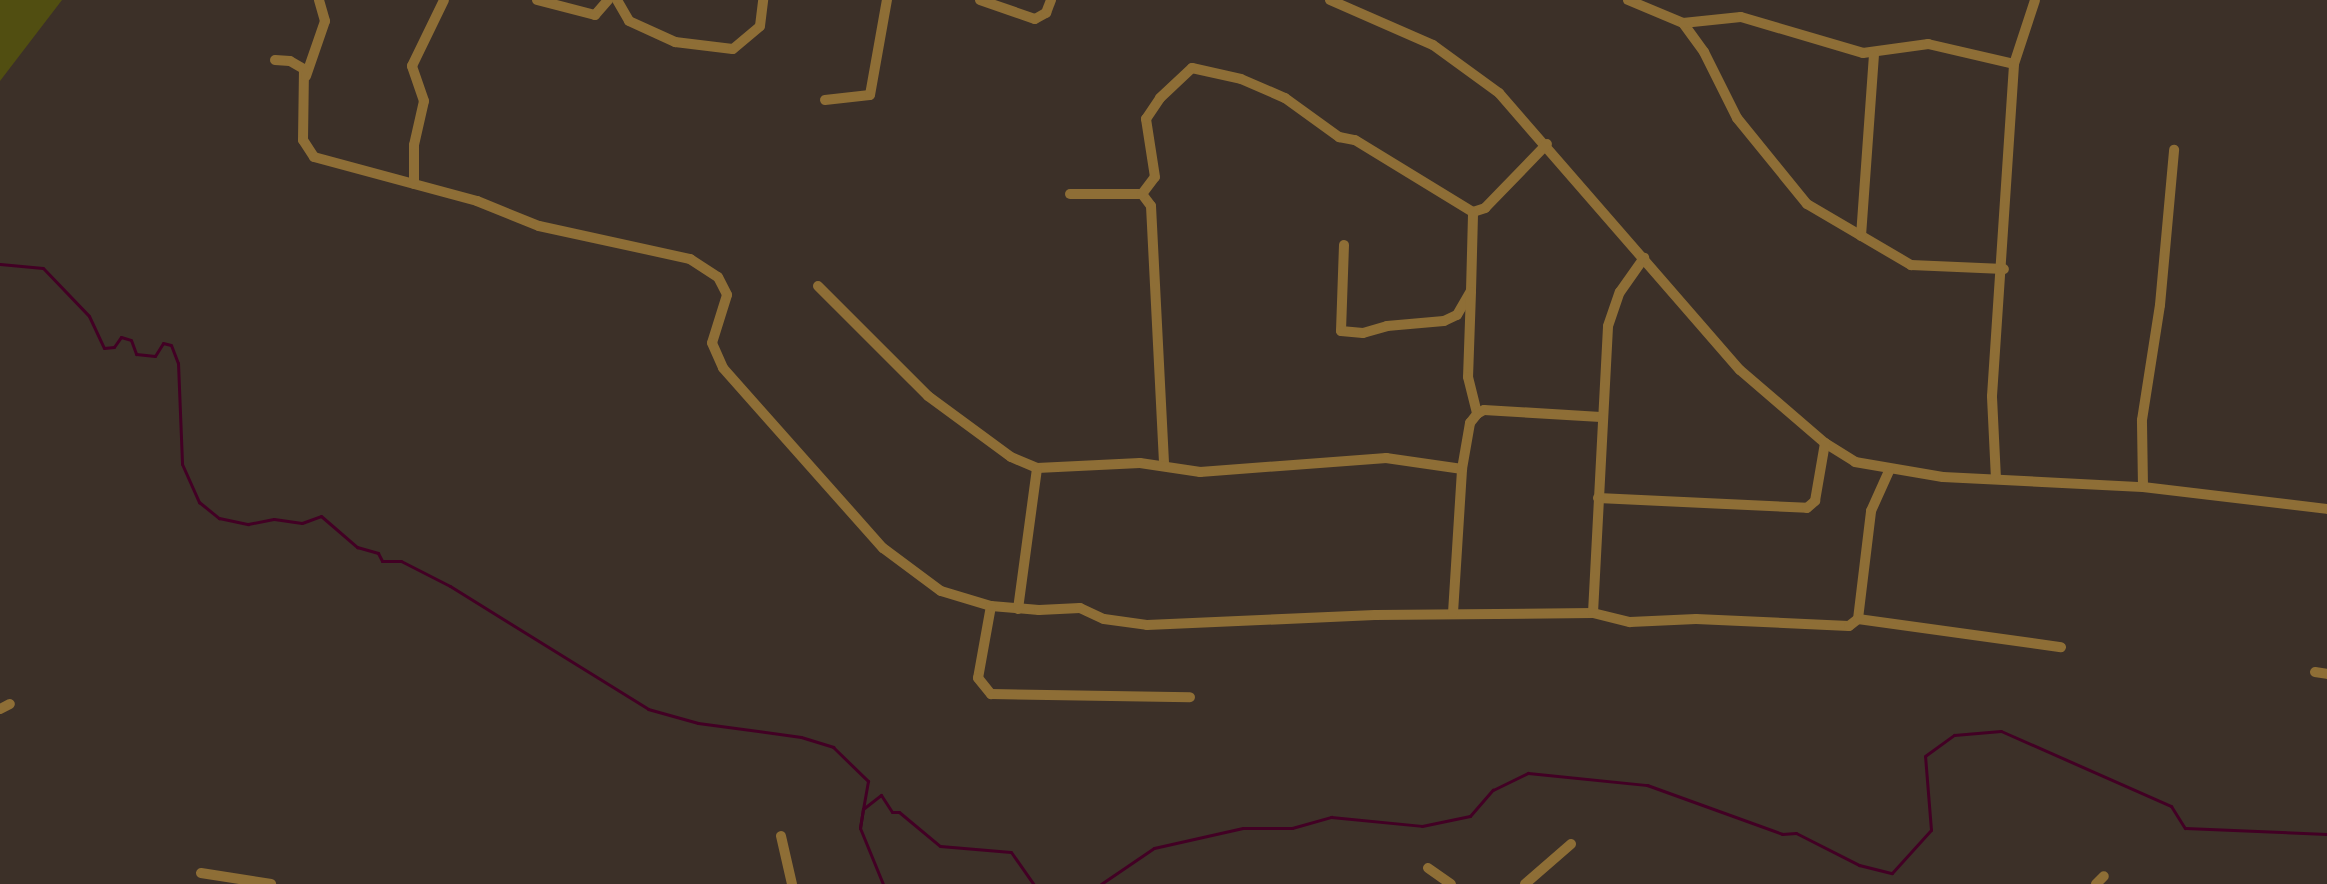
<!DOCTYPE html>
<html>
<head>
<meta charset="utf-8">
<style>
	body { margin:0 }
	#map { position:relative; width:2327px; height:884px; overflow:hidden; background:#3c3028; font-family:"Noto Sans",sans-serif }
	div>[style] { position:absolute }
	.green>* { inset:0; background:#514e11 }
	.stream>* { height:3px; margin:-1.5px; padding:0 1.5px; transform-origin:1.5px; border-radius:1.5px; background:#420024 }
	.minor>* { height:10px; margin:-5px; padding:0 5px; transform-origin:5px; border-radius:5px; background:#8e6e36 }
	span { translate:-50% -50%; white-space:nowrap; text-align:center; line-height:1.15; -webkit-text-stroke:4.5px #1f1916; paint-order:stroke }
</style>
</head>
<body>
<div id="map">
	<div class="green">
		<i style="clip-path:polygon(0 0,62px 0,0 81px)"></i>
	</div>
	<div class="stream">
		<i style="left:0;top:264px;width:43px;rotate:5.3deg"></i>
		<i style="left:43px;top:268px;width:66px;rotate:46.2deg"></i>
		<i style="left:89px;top:316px;width:35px;rotate:65deg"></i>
		<i style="left:104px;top:348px;width:10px;rotate:-6deg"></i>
		<i style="left:114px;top:347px;width:12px;rotate:-55deg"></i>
		<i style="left:121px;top:337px;width:10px;rotate:17deg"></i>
		<i style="left:131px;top:340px;width:15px;rotate:70deg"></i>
		<i style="left:136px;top:354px;width:19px;rotate:6deg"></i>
		<i style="left:155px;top:356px;width:15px;rotate:-58deg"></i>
		<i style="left:163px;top:343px;width:8px;rotate:14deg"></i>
		<i style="left:171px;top:345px;width:19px;rotate:69deg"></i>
		<i style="left:178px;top:363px;width:101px;rotate:87.7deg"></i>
		<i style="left:182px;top:464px;width:42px;rotate:65.9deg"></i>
		<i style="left:199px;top:502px;width:26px;rotate:39deg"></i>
		<i style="left:219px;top:518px;width:30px;rotate:12deg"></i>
		<i style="left:248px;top:524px;width:26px;rotate:-11deg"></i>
		<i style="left:274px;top:519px;width:28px;rotate:8deg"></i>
		<i style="left:302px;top:523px;width:20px;rotate:-20deg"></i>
		<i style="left:321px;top:516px;width:48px;rotate:40.7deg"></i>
		<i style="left:357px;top:547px;width:22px;rotate:16deg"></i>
		<i style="left:378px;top:553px;width:9px;rotate:63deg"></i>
		<i style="left:382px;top:561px;width:19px"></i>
		<i style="left:401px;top:561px;width:55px;rotate:27deg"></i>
		<i style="left:450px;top:586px;width:233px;rotate:31.8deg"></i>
		<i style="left:648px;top:709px;width:52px;rotate:15.6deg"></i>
		<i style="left:698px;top:723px;width:104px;rotate:7.7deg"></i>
		<i style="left:801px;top:737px;width:34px;rotate:17deg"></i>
		<i style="left:833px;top:747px;width:49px;rotate:44.2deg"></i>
		<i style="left:868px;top:781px;width:28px;rotate:100deg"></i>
		<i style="left:863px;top:809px;width:19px;rotate:99deg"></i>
		<i style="left:860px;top:828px;width:19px;rotate:-81deg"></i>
		<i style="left:863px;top:809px;width:23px;rotate:-38deg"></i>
		<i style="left:881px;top:795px;width:20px;rotate:57deg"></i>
		<i style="left:892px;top:812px;width:7px"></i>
		<i style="left:899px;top:812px;width:53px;rotate:39.7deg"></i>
		<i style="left:940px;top:846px;width:71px;rotate:4.8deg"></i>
		<i style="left:1011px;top:852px;width:39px;rotate:55deg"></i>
		<i style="left:860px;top:828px;width:61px;rotate:67.7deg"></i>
		<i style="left:1101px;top:884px;width:64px;rotate:-34.2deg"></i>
		<i style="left:1154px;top:848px;width:91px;rotate:-12.7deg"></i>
		<i style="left:1243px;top:828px;width:49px"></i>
		<i style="left:1292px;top:828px;width:41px;rotate:-15.8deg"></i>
		<i style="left:1331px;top:817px;width:91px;rotate:5.6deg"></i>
		<i style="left:1422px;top:826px;width:49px;rotate:-11.8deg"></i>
		<i style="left:1470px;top:816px;width:35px;rotate:-49deg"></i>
		<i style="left:1493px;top:790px;width:39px;rotate:-26deg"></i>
		<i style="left:1528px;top:773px;width:120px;rotate:5.8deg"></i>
		<i style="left:1647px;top:785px;width:144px;rotate:19.9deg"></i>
		<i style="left:1782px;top:834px;width:14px;rotate:-4deg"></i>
		<i style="left:1796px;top:833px;width:71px;rotate:26.9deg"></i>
		<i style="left:1859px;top:865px;width:34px;rotate:14deg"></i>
		<i style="left:1892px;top:873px;width:58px;rotate:-47.8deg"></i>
		<i style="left:1931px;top:830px;width:74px;rotate:-94.6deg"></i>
		<i style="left:1925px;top:756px;width:36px;rotate:-36deg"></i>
		<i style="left:1954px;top:735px;width:47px;rotate:-4.9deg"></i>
		<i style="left:2001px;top:731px;width:186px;rotate:23.8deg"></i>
		<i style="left:2171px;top:806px;width:26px;rotate:58deg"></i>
		<i style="left:2185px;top:828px;width:142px;rotate:2.4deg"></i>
	</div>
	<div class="minor">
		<i style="left:537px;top:0;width:60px;rotate:14.5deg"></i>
		<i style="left:595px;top:15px;width:20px;rotate:-49deg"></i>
		<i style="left:617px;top:0;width:24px;rotate:60deg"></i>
		<i style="left:629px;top:21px;width:51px;rotate:24.5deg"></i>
		<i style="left:675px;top:42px;width:58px;rotate:6.9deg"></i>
		<i style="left:733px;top:49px;width:35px;rotate:-40deg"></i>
		<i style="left:760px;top:26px;width:26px;rotate:-83deg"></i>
		<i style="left:980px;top:0;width:58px;rotate:19.1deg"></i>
		<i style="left:1035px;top:19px;width:13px;rotate:-29deg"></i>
		<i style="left:1046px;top:13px;width:14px;rotate:-69deg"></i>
		<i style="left:1330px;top:0;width:112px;rotate:23.6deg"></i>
		<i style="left:1433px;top:45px;width:82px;rotate:36deg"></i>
		<i style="left:1499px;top:93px;width:367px;rotate:49deg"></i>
		<i style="left:1740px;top:370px;width:112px;rotate:40.7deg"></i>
		<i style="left:1825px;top:443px;width:36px;rotate:32deg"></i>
		<i style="left:1855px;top:462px;width:89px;rotate:9.7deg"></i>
		<i style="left:1943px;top:477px;width:200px;rotate:2.9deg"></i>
		<i style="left:2143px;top:487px;width:185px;rotate:6.8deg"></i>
		<i style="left:1628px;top:0;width:60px;rotate:22.7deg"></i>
		<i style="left:1683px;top:23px;width:36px;rotate:54deg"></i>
		<i style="left:1704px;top:52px;width:74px;rotate:63.4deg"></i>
		<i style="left:1737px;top:118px;width:111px;rotate:50.9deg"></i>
		<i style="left:1807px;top:204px;width:121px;rotate:30.4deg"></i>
		<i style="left:1911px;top:265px;width:93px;rotate:2.5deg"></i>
		<i style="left:1683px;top:23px;width:58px;rotate:-5.9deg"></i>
		<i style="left:1741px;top:17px;width:127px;rotate:16.4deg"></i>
		<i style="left:1863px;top:53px;width:66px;rotate:-7.9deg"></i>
		<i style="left:1928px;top:44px;width:88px;rotate:13.1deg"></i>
		<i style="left:275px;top:60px;width:15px;rotate:4deg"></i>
		<i style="left:290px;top:61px;width:16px;rotate:30deg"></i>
		<i style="left:304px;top:69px;width:71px;rotate:90.8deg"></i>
		<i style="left:303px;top:140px;width:20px;rotate:57deg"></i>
		<i style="left:314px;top:157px;width:169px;rotate:15.1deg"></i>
		<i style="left:477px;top:201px;width:67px;rotate:22deg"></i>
		<i style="left:539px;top:226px;width:155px;rotate:12.3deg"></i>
		<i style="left:690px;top:259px;width:33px;rotate:33deg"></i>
		<i style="left:718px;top:277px;width:20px;rotate:63deg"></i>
		<i style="left:727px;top:295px;width:50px;rotate:107.4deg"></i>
		<i style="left:712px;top:343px;width:27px;rotate:66deg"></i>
		<i style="left:723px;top:368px;width:241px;rotate:48.4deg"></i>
		<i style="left:883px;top:548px;width:72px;rotate:36.6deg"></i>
		<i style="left:941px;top:591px;width:52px;rotate:16.7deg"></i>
		<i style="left:991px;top:606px;width:48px;rotate:4.8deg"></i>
		<i style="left:1039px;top:610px;width:41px;rotate:-2.8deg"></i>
		<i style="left:1080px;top:608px;width:26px;rotate:25deg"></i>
		<i style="left:1104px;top:619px;width:43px;rotate:7.9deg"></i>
		<i style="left:1147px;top:625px;width:228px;rotate:-2.5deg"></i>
		<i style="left:1375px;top:615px;width:218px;rotate:-0.5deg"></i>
		<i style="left:1593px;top:613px;width:38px;rotate:14deg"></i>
		<i style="left:1630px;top:622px;width:66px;rotate:-2.6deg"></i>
		<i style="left:1696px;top:619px;width:153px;rotate:2.6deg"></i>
		<i style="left:1849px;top:626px;width:11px;rotate:-38deg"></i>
		<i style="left:1858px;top:619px;width:109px;rotate:-83.1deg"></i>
		<i style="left:1871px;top:511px;width:44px;rotate:-65.8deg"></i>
		<i style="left:306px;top:76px;width:58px;rotate:-70.9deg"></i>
		<i style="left:325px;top:21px;width:22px;rotate:-106deg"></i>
		<i style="left:825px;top:100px;width:45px;rotate:-6.3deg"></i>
		<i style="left:870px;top:95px;width:97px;rotate:-79.9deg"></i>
		<i style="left:414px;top:184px;width:39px;rotate:-90deg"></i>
		<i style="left:414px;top:145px;width:45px;rotate:-77.2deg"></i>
		<i style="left:424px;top:101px;width:37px;rotate:-109deg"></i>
		<i style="left:412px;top:66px;width:73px;rotate:-64.1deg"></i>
		<i style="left:1070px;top:194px;width:72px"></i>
		<i style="left:1142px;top:194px;width:15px;rotate:53deg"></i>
		<i style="left:1151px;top:206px;width:259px;rotate:87.1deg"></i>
		<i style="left:1142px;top:194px;width:21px;rotate:-53deg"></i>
		<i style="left:1155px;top:177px;width:59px;rotate:-98.8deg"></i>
		<i style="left:1146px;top:119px;width:25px;rotate:-56deg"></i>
		<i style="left:1160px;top:98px;width:44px;rotate:-43.2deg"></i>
		<i style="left:1192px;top:68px;width:50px;rotate:12.7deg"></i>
		<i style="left:1241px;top:79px;width:48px;rotate:23.4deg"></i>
		<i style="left:1285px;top:98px;width:67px;rotate:35.8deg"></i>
		<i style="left:1339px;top:137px;width:16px;rotate:11deg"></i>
		<i style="left:1355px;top:140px;width:138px;rotate:31.4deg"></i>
		<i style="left:1473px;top:212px;width:13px;rotate:-18deg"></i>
		<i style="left:1485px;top:208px;width:89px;rotate:-45.9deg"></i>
		<i style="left:1861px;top:236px;width:182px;rotate:-85.9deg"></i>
		<i style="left:1344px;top:245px;width:86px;rotate:92deg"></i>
		<i style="left:1341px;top:331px;width:22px;rotate:5deg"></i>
		<i style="left:1363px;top:333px;width:25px;rotate:-16deg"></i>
		<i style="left:1387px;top:326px;width:57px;rotate:-5deg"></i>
		<i style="left:1444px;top:321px;width:14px;rotate:-25deg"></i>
		<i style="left:1457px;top:315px;width:28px;rotate:-60deg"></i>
		<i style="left:1471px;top:291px;width:79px;rotate:-88.5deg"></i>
		<i style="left:818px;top:286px;width:156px;rotate:45deg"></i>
		<i style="left:928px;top:396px;width:103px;rotate:36.3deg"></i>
		<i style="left:1011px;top:457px;width:28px;rotate:23deg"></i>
		<i style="left:1037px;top:468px;width:103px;rotate:-2.8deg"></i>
		<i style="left:1140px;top:463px;width:61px;rotate:8.5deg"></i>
		<i style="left:1200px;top:472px;width:187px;rotate:-4.3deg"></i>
		<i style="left:1386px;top:458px;width:77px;rotate:8.2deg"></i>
		<i style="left:1471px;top:292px;width:85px;rotate:92deg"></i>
		<i style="left:1468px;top:377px;width:38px;rotate:76deg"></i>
		<i style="left:1996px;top:479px;width:83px;rotate:-92.8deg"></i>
		<i style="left:1992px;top:396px;width:333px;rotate:-86.2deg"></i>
		<i style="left:2014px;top:64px;width:67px;rotate:-71.8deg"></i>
		<i style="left:2143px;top:487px;width:67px;rotate:-90.9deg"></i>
		<i style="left:2142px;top:420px;width:116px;rotate:-81.1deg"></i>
		<i style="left:2160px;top:305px;width:156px;rotate:-84.8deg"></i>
		<i style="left:1598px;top:498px;width:209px;rotate:2.7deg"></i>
		<i style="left:1807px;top:508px;width:11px;rotate:-41deg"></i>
		<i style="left:1815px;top:501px;width:59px;rotate:-80.2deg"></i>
		<i style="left:991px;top:606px;width:73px;rotate:100.2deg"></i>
		<i style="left:978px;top:678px;width:21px;rotate:51deg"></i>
		<i style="left:991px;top:694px;width:199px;rotate:0.9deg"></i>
		<i style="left:1018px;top:609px;width:142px;rotate:-82.3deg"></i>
		<i style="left:1453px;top:613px;width:144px;rotate:-86.4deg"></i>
		<i style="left:1462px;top:469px;width:47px;rotate:-80.1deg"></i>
		<i style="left:1470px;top:423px;width:11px;rotate:-52deg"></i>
		<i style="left:1477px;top:414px;width:8px;rotate:-30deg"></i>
		<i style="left:1484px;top:410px;width:117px;rotate:3.4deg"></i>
		<i style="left:1593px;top:613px;width:287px;rotate:-87deg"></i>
		<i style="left:1608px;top:326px;width:36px;rotate:-71deg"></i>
		<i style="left:1620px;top:292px;width:42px;rotate:-54.8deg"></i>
		<i style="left:1858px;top:619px;width:205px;rotate:7.9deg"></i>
		<i style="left:2315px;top:672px;width:12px;rotate:9deg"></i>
		<i style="left:0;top:709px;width:11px;rotate:-27deg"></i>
		<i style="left:781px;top:836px;width:49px;rotate:77.1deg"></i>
		<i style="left:1428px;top:868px;width:28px;rotate:35deg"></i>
		<i style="left:201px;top:873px;width:71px;rotate:8.9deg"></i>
		<i style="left:1525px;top:884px;width:61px;rotate:-41deg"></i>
		<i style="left:2096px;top:884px;width:11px;rotate:-45deg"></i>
	</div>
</div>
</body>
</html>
